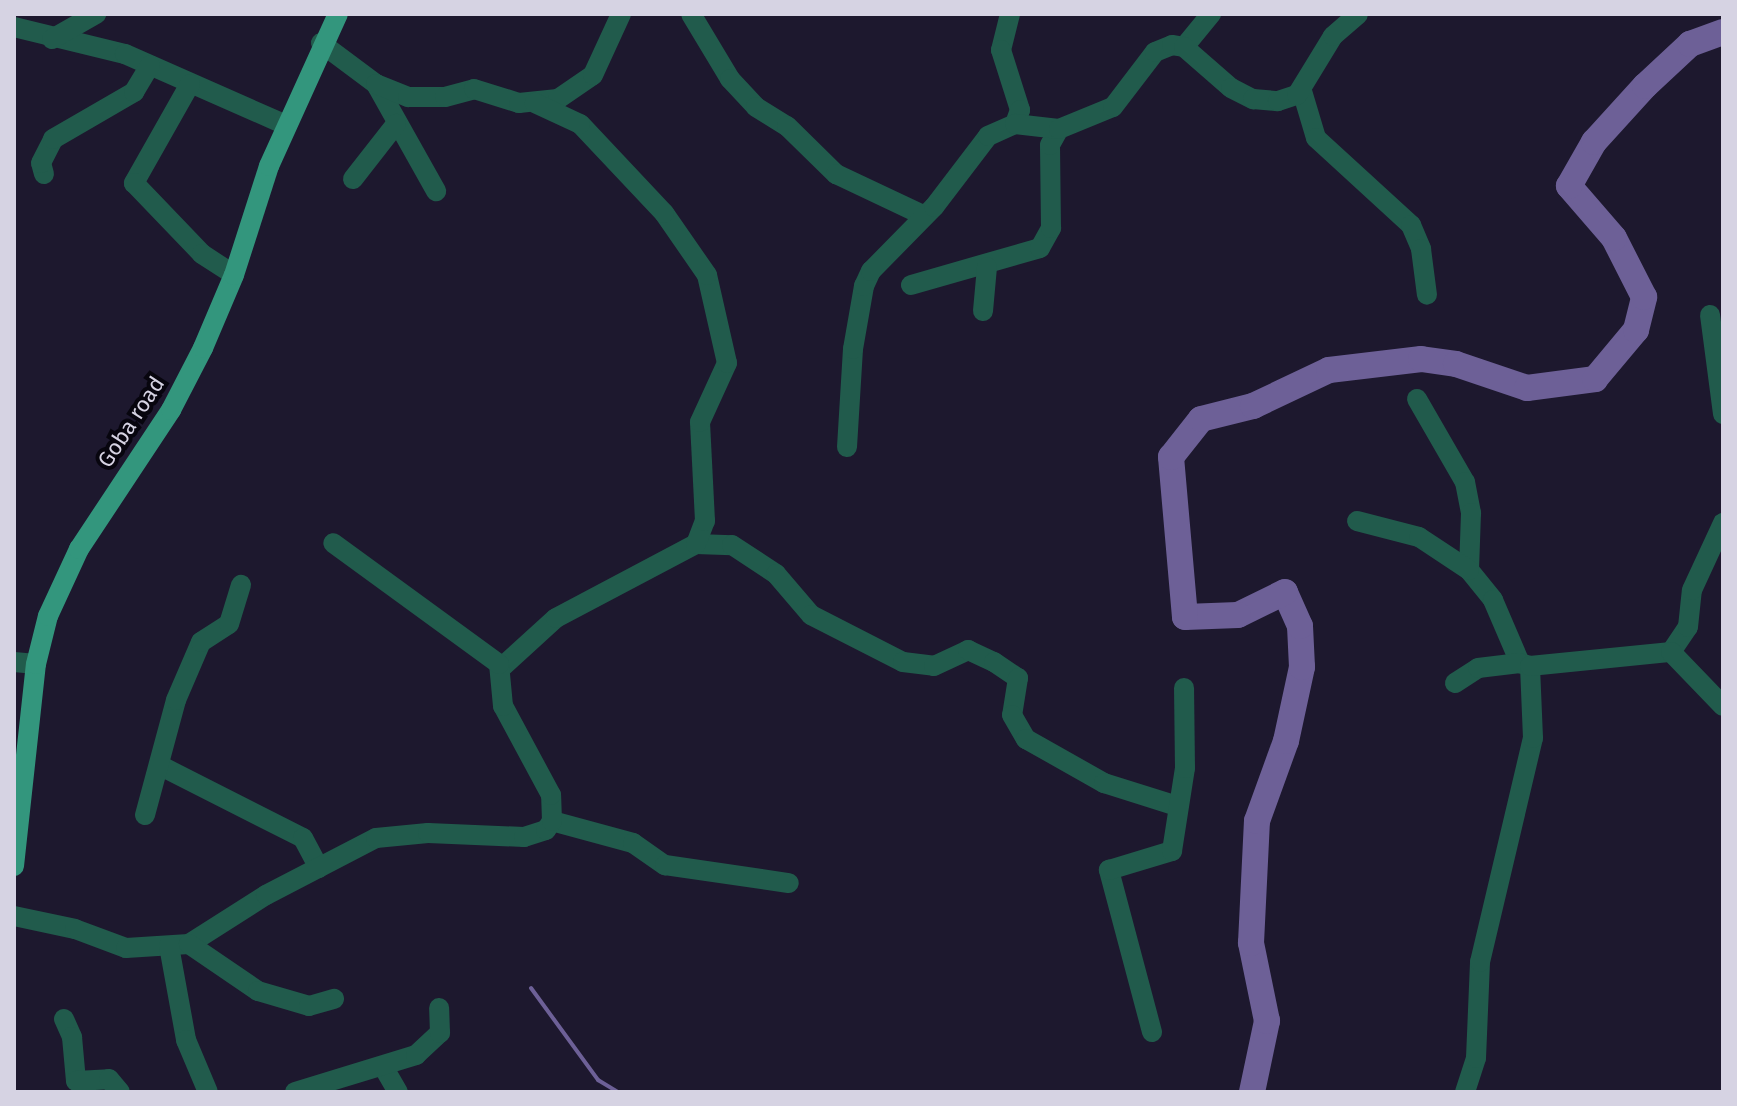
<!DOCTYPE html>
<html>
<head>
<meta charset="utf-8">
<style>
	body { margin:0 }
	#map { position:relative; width:1737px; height:1106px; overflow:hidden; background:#1d182e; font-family:"Fira Sans",sans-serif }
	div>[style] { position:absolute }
	.stream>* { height:4px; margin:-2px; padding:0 2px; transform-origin:2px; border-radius:2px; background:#6d6097 }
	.river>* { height:26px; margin:-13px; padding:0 13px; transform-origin:13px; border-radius:13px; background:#6d6097 }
	.minor>* { height:20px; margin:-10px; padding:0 10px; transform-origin:10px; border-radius:10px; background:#215b4c }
	.major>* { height:20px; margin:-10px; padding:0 10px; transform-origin:10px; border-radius:10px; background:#33967d }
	span { translate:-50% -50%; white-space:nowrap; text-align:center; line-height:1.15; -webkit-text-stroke:8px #07050e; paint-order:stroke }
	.street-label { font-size:22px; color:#d6d3e3 }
	.frame { position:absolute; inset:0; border:16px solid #d6d3e3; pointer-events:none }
</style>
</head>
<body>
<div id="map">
	<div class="stream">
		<i style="left:531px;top:988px;width:114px;rotate:53.9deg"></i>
		<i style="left:598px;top:1080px;width:23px;rotate:31deg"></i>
	</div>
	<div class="river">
		<i style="left:1252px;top:1092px;width:73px;rotate:-78.1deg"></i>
		<i style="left:1267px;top:1021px;width:80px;rotate:-101.6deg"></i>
		<i style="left:1251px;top:943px;width:122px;rotate:-87.2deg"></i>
		<i style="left:1257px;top:821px;width:85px;rotate:-70.1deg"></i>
		<i style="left:1286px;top:741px;width:76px;rotate:-77.8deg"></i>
		<i style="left:1302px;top:667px;width:41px;rotate:-92.8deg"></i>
		<i style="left:1300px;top:626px;width:37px;rotate:-114deg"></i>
		<i style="left:1285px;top:592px;width:52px;rotate:153.9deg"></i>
		<i style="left:1238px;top:615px;width:53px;rotate:177.8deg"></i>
		<i style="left:1185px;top:617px;width:161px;rotate:-95deg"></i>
		<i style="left:1171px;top:457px;width:48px;rotate:-51.7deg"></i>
		<i style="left:1201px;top:419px;width:54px;rotate:-14deg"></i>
		<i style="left:1253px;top:406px;width:84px;rotate:-25.3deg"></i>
		<i style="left:1329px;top:370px;width:93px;rotate:-6.8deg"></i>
		<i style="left:1421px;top:359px;width:35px;rotate:8deg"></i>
		<i style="left:1456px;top:364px;width:75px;rotate:18.7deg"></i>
		<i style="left:1527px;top:388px;width:69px;rotate:-7.5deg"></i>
		<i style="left:1595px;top:379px;width:64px;rotate:-50.1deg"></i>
		<i style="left:1636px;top:330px;width:34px;rotate:-76deg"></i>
		<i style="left:1644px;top:297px;width:66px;rotate:-117deg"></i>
		<i style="left:1614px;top:238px;width:69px;rotate:-130.9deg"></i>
		<i style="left:1569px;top:186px;width:51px;rotate:-60.4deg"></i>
		<i style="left:1594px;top:142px;width:76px;rotate:-47.7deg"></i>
		<i style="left:1645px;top:86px;width:62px;rotate:-43deg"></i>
		<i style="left:1690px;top:44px;width:35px;rotate:-20deg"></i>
	</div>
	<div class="minor">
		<i style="left:691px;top:14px;width:76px;rotate:59deg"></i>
		<i style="left:730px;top:79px;width:38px;rotate:47deg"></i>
		<i style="left:756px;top:107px;width:36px;rotate:32deg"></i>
		<i style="left:787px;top:126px;width:69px;rotate:44.4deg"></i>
		<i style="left:836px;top:174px;width:98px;rotate:25.3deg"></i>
		<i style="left:1010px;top:14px;width:37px;rotate:104deg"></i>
		<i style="left:1001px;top:50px;width:63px;rotate:72.4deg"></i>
		<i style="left:1020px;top:110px;width:15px;rotate:110deg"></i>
		<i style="left:14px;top:27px;width:114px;rotate:13.7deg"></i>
		<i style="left:125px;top:54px;width:176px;rotate:23.8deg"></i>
		<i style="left:52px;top:39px;width:51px;rotate:-29.6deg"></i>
		<i style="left:321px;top:43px;width:69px;rotate:36.7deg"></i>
		<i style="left:376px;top:84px;width:123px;rotate:60.7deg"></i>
		<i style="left:1184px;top:47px;width:43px;rotate:-50.7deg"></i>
		<i style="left:190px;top:84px;width:114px;rotate:119.5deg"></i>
		<i style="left:134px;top:183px;width:98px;rotate:46.2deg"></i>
		<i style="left:202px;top:254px;width:38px;rotate:33deg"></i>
		<i style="left:376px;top:84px;width:35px;rotate:22deg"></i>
		<i style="left:408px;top:97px;width:37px"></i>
		<i style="left:445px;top:97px;width:30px;rotate:-15deg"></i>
		<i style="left:474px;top:89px;width:47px;rotate:17.3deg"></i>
		<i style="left:519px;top:103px;width:39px;rotate:-6deg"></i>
		<i style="left:558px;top:99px;width:42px;rotate:-34.4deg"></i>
		<i style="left:593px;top:75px;width:67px;rotate:-65.3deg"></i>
		<i style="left:1302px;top:91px;width:49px;rotate:73.4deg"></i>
		<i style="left:1316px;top:138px;width:129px;rotate:42.5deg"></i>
		<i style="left:1411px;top:225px;width:26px;rotate:67deg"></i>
		<i style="left:1421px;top:249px;width:46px;rotate:82.6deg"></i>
		<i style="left:44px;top:174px;width:11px;rotate:-105deg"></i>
		<i style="left:41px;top:163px;width:27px;rotate:-63deg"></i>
		<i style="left:53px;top:139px;width:94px;rotate:-30.1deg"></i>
		<i style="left:134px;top:92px;width:31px;rotate:-59deg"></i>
		<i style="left:353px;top:179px;width:70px;rotate:-52deg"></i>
		<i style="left:911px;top:285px;width:134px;rotate:-16deg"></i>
		<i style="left:1040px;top:248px;width:23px;rotate:-61deg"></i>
		<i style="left:1051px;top:228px;width:83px;rotate:-90.7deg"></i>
		<i style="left:1050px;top:145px;width:18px;rotate:-61deg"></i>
		<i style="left:983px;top:311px;width:44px;rotate:-84.8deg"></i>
		<i style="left:1710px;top:315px;width:100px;rotate:82.5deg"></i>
		<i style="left:1417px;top:399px;width:96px;rotate:60deg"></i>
		<i style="left:1465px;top:482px;width:32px;rotate:79deg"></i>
		<i style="left:1471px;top:513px;width:57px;rotate:92deg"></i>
		<i style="left:1469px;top:570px;width:38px;rotate:51deg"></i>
		<i style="left:1493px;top:600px;width:69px;rotate:66.8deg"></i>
		<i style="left:1520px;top:663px;width:10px;rotate:17deg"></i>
		<i style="left:847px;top:447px;width:98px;rotate:-86.5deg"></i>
		<i style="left:853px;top:349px;width:64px;rotate:-80.1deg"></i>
		<i style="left:864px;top:286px;width:17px;rotate:-65deg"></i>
		<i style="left:871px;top:271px;width:90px;rotate:-45.5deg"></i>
		<i style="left:934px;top:207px;width:89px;rotate:-52.7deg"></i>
		<i style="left:988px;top:136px;width:30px;rotate:-24deg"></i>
		<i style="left:1015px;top:124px;width:44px;rotate:6.5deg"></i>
		<i style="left:1059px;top:129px;width:58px;rotate:-22.2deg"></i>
		<i style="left:1113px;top:107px;width:69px;rotate:-52.6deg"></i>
		<i style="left:1155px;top:52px;width:18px;rotate:-22deg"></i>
		<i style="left:1172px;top:45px;width:12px;rotate:9deg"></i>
		<i style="left:1184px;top:47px;width:62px;rotate:41.1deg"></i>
		<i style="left:1231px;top:88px;width:25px;rotate:27deg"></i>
		<i style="left:1253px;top:99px;width:25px;rotate:5deg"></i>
		<i style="left:1278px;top:101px;width:20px;rotate:-18deg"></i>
		<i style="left:1297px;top:95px;width:69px;rotate:-58.6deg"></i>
		<i style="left:1333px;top:36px;width:33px;rotate:-41deg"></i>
		<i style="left:1357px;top:521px;width:64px;rotate:14.5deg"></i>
		<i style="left:1419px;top:537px;width:60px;rotate:33.4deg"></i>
		<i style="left:696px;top:544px;width:36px;rotate:2deg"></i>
		<i style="left:732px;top:545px;width:53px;rotate:33.4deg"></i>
		<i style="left:776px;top:574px;width:54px;rotate:49.5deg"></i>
		<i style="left:811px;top:615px;width:103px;rotate:27.1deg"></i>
		<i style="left:903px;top:662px;width:31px;rotate:7deg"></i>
		<i style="left:934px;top:666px;width:38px;rotate:-25deg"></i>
		<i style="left:968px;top:650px;width:29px;rotate:25deg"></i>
		<i style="left:994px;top:662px;width:29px;rotate:34deg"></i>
		<i style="left:1018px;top:678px;width:37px;rotate:99deg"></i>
		<i style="left:1012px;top:715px;width:28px;rotate:60deg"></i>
		<i style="left:1026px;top:739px;width:90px;rotate:29.4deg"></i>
		<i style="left:1104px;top:783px;width:77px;rotate:17.5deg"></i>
		<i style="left:1671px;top:652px;width:30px;rotate:-56deg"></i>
		<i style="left:1688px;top:627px;width:37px;rotate:-84deg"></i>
		<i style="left:1692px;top:590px;width:74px;rotate:-65.2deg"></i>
		<i style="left:14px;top:662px;width:22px;rotate:5deg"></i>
		<i style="left:501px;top:668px;width:74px;rotate:-42.3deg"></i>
		<i style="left:556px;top:618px;width:158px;rotate:-27.9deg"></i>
		<i style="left:696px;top:544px;width:25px;rotate:-69deg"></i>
		<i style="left:705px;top:521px;width:99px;rotate:-92.9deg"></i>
		<i style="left:700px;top:422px;width:65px;rotate:-65.4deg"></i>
		<i style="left:727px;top:363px;width:90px;rotate:-102.8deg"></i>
		<i style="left:707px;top:275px;width:75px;rotate:-124.7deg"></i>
		<i style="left:664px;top:213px;width:122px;rotate:-133.3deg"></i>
		<i style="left:580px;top:124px;width:50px;rotate:-155deg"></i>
		<i style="left:1455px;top:683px;width:27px;rotate:-33deg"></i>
		<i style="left:1478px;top:668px;width:42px;rotate:-6.8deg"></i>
		<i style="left:161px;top:766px;width:159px;rotate:26.9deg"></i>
		<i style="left:303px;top:838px;width:34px;rotate:62deg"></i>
		<i style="left:145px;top:815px;width:119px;rotate:-74.9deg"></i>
		<i style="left:176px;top:700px;width:63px;rotate:-66.7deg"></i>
		<i style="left:201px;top:642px;width:33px;rotate:-33deg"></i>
		<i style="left:229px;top:624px;width:41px;rotate:-72.9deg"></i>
		<i style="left:552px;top:821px;width:84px;rotate:15.2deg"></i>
		<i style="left:633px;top:843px;width:39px;rotate:35deg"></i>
		<i style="left:665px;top:865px;width:125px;rotate:8.3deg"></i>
		<i style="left:14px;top:916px;width:62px;rotate:12deg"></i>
		<i style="left:75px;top:929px;width:54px;rotate:20.4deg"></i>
		<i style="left:126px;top:948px;width:63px;rotate:-3.6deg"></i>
		<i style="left:189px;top:944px;width:91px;rotate:-32.5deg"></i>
		<i style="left:266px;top:895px;width:124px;rotate:-27.4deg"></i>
		<i style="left:376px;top:838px;width:52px;rotate:-5.5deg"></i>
		<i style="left:428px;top:833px;width:96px;rotate:2.4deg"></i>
		<i style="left:524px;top:837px;width:23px;rotate:-18deg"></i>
		<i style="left:546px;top:830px;width:11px;rotate:-56deg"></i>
		<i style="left:552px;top:821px;width:26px;rotate:-92deg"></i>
		<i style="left:551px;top:795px;width:101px;rotate:-118.3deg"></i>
		<i style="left:503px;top:706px;width:42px;rotate:-95.4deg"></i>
		<i style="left:499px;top:664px;width:205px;rotate:-143.9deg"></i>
		<i style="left:189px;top:944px;width:83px;rotate:34.3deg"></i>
		<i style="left:258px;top:991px;width:53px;rotate:16.4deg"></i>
		<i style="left:309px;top:1006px;width:26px;rotate:-16deg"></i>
		<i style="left:169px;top:946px;width:96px;rotate:79.7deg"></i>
		<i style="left:186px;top:1040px;width:56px;rotate:67.1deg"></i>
		<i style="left:64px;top:1019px;width:20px;rotate:66deg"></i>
		<i style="left:72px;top:1037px;width:44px;rotate:84.8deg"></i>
		<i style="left:76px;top:1081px;width:33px;rotate:-3deg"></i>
		<i style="left:109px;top:1079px;width:17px;rotate:50deg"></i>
		<i style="left:1152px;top:1032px;width:168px;rotate:-104.9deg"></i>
		<i style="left:1109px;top:870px;width:66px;rotate:-16.8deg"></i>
		<i style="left:1172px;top:851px;width:84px;rotate:-81.1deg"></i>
		<i style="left:1185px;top:768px;width:80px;rotate:-90.7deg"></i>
		<i style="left:384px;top:1068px;width:28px;rotate:60deg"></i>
		<i style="left:295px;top:1092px;width:127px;rotate:-17deg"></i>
		<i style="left:416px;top:1055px;width:33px;rotate:-43deg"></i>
		<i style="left:440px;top:1033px;width:25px;rotate:-92deg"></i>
		<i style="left:1465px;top:1092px;width:36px;rotate:-72deg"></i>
		<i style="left:1476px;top:1058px;width:96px;rotate:-87.6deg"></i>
		<i style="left:1480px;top:962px;width:230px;rotate:-76.7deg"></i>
		<i style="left:1533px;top:738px;width:72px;rotate:-92.4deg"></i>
		<i style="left:1530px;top:666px;width:142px;rotate:-5.7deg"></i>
		<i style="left:1671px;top:652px;width:75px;rotate:46.1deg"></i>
	</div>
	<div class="major">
		<i style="left:14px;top:866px;width:203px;rotate:-83.8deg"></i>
		<i style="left:36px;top:664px;width:49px;rotate:-76deg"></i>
		<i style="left:48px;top:616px;width:74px;rotate:-65.2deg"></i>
		<i style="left:79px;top:549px;width:167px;rotate:-56.5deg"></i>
		<i style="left:171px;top:410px;width:70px;rotate:-62.7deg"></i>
		<i style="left:203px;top:348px;width:79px;rotate:-67deg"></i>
		<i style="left:234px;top:275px;width:114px;rotate:-72.2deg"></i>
		<i style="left:269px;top:166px;width:167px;rotate:-65.6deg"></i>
	</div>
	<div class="street-label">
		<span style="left:131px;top:422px;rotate:-57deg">Goba road</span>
	</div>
	<div class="frame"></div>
</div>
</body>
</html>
